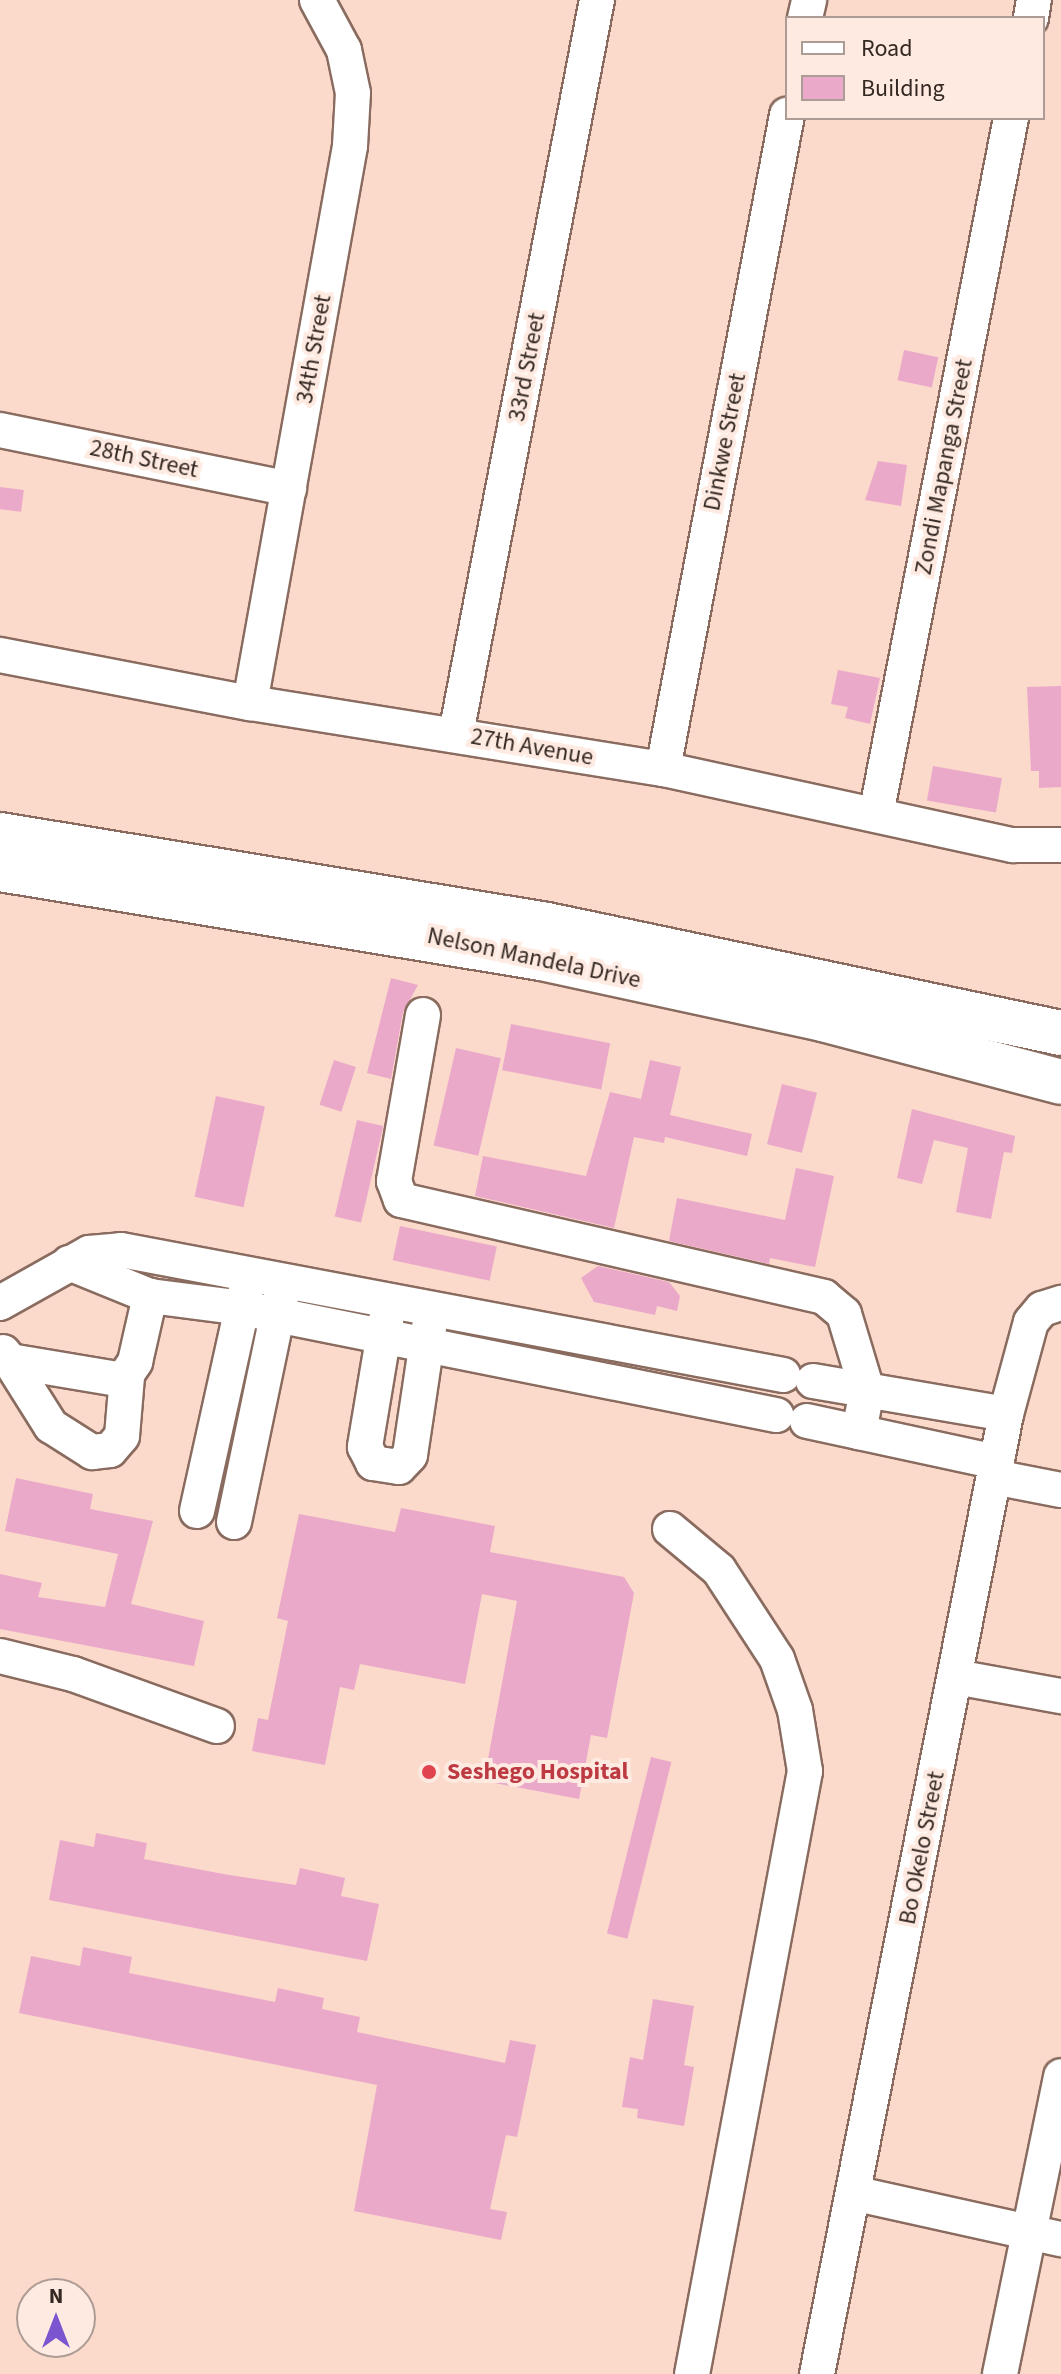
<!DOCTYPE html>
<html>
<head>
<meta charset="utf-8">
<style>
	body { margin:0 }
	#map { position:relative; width:1061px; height:2374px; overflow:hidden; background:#fbd9cb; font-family:"Source Sans 3",sans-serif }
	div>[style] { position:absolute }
	.building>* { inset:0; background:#eba9ca; transform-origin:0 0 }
	.roads { filter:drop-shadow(2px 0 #896c5f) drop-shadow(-2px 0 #896c5f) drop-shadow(0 2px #896c5f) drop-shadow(0 -2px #896c5f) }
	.minor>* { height:34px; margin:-17px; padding:0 17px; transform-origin:17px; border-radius:17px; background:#fff }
	.major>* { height:44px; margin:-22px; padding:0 22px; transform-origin:22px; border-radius:22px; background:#fff }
	.dots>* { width:22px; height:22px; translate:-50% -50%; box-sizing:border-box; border:4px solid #feeae1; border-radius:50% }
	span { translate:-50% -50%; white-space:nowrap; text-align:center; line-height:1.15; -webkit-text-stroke:8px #feeae1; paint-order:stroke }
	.street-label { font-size:24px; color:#342822 }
	.health-label { font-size:24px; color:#be3a42; font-weight:700 }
	.left { translate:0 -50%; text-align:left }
	.legend { position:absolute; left:785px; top:16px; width:260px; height:104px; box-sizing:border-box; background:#feeae1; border:2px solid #ad9c95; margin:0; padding:10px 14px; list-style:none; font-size:24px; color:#342822 }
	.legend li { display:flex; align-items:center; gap:16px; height:40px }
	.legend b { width:40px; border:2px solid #ad9c95 }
	.north { position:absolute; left:16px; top:2278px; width:80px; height:80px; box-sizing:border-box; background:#feeae1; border:2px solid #ad9c95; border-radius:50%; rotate:0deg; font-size:22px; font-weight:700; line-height:32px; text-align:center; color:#342822 }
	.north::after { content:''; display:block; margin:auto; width:28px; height:36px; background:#7a55cf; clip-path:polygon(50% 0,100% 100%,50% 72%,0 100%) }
</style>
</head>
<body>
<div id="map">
	<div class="building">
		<i style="left:904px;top:350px;width:35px;height:31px;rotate:12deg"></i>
		<i style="clip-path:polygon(878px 461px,907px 465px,901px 506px,865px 500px)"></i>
		<i style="left:0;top:487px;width:24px;height:22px;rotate:7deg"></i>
		<i style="clip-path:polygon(838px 670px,880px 678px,870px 724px,845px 718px,848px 707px,831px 704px)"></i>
		<i style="clip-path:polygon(1061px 686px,1061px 787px,1039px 788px,1039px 771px,1031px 771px,1027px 687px)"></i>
		<i style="left:933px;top:766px;width:70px;height:35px;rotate:10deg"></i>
		<i style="clip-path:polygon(391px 978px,418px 985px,403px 1012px,391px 1079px,367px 1073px)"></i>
		<i style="left:511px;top:1024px;width:101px;height:47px;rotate:11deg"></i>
		<i style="left:456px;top:1048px;width:46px;height:100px;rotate:13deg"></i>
		<i style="left:334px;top:1060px;width:23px;height:47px;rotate:18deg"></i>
		<i style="clip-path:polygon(650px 1060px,681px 1067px,670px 1115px,752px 1134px,747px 1156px,665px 1137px,664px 1143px,634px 1137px,614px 1228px,475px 1196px,483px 1156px,586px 1176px,610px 1092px,641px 1099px)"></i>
		<i style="left:782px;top:1084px;width:36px;height:62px;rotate:14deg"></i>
		<i style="left:216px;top:1096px;width:50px;height:103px;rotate:12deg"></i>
		<i style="clip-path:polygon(912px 1109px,1015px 1136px,1012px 1153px,1004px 1152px,991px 1219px,956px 1212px,968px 1148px,934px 1140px,922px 1184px,897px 1178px)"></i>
		<i style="left:357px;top:1120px;width:27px;height:99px;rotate:13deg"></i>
		<i style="clip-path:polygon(796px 1168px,834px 1176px,815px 1267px,770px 1258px,769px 1264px,669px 1241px,677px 1198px,785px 1220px)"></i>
		<i style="left:400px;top:1226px;width:99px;height:35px;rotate:12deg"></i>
		<i style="clip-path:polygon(598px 1266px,669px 1282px,680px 1296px,677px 1311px,657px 1306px,655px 1315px,594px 1302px,581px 1278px)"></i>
		<i style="clip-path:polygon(16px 1478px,93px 1494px,90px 1509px,153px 1521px,131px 1604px,204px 1621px,194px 1666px,0 1629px,0 1574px,42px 1583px,38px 1597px,105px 1607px,118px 1554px,5px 1531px)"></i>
		<i style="clip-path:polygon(401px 1508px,495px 1526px,490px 1552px,624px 1577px,634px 1593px,607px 1738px,591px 1735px,579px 1799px,484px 1781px,517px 1601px,482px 1594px,465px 1684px,360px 1664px,354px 1690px,340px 1687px,325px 1765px,252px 1751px,258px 1718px,268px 1720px,288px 1621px,277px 1618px,299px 1514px,395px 1532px)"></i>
		<i style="left:651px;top:1757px;width:21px;height:182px;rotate:14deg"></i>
		<i style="clip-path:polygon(96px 1833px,147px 1843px,144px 1859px,229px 1875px,296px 1885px,300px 1868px,345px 1878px,341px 1896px,379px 1904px,367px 1961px,49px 1900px,60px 1840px,94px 1847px)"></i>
		<i style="clip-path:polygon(83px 1947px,132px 1957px,129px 1973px,275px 2002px,278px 1988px,324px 1998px,322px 2009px,360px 2017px,357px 2032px,505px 2063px,510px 2040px,536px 2045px,517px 2137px,506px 2135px,490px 2209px,507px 2212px,501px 2240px,354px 2211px,377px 2085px,19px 2013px,31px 1956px,80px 1966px)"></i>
		<i style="clip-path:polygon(653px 1999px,694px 2006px,684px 2065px,694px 2067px,684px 2126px,637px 2118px,638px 2109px,622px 2107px,630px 2057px,643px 2060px)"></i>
	</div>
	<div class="roads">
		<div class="minor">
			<i style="left:805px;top:18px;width:18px;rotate:-77deg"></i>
			<i style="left:1031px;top:18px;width:18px;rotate:-81deg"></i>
			<i style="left:0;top:430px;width:295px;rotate:11.5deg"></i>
			<i style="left:0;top:655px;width:255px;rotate:10.9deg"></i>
			<i style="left:250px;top:703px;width:418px;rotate:9.1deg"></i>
			<i style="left:663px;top:769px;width:358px;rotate:12.3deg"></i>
			<i style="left:1013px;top:845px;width:48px"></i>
			<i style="left:250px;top:703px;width:566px;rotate:-79.82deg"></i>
			<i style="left:350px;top:146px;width:53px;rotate:-86.8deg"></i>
			<i style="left:353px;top:93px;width:44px;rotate:-101.8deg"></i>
			<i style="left:344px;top:50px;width:57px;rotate:-118.4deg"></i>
			<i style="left:456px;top:734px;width:747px;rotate:-79.13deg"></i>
			<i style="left:663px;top:769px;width:666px;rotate:-79.26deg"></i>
			<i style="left:876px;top:815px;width:710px;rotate:-79.04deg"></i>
			<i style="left:423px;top:1015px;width:169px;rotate:99.9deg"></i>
			<i style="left:394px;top:1181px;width:20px;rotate:70deg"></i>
			<i style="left:401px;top:1200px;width:434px;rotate:12.9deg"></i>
			<i style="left:824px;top:1297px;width:26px;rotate:40deg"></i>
			<i style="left:844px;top:1314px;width:79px;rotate:73.2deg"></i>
			<i style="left:867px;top:1390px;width:43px;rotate:100.8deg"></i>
			<i style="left:69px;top:1263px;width:87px;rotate:22.2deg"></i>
			<i style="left:150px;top:1296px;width:93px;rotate:7.4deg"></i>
			<i style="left:242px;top:1308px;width:545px;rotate:11.33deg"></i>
			<i style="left:0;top:1303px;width:102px;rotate:-29.3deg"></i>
			<i style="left:89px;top:1253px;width:32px;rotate:-5deg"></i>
			<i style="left:121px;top:1250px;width:674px;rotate:10.69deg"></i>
			<i style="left:387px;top:1315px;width:134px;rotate:99.5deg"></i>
			<i style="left:365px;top:1447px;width:18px;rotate:63deg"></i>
			<i style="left:373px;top:1463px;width:26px;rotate:9deg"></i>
			<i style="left:399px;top:1467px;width:16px;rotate:-47deg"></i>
			<i style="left:410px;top:1455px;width:135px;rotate:-81.5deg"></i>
			<i style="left:3px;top:1352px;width:11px;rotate:52deg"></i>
			<i style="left:10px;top:1361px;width:115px;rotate:9.5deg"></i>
			<i style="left:123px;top:1380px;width:22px;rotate:-56deg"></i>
			<i style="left:135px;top:1362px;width:68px;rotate:-77.2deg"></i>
			<i style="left:10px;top:1361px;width:77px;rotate:57.8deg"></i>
			<i style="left:51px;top:1426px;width:49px;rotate:32.4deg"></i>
			<i style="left:92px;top:1452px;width:18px;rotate:-6deg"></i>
			<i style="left:110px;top:1450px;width:18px;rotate:-49deg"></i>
			<i style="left:122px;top:1436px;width:59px;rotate:-85.2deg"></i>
			<i style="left:813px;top:1381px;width:196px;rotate:9.7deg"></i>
			<i style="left:807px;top:1421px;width:194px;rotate:12.2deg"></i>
			<i style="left:994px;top:1477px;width:68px;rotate:11deg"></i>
			<i style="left:197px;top:1511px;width:231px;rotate:-77.5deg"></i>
			<i style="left:234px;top:1522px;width:235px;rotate:-78.2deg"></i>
			<i style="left:670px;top:1529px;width:64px;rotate:39.9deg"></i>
			<i style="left:719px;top:1570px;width:106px;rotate:56.9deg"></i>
			<i style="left:777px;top:1659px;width:54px;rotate:70.6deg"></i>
			<i style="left:795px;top:1710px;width:62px;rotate:80.7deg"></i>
			<i style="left:805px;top:1771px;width:613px;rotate:100.61deg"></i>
			<i style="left:0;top:1656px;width:75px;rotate:13.9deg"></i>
			<i style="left:73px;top:1674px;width:153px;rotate:19.9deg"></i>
			<i style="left:956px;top:1677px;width:107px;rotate:10.3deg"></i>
			<i style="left:853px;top:2193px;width:213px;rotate:12.5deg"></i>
			<i style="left:817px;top:2374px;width:978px;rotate:-78.86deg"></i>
			<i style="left:1006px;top:1414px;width:95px;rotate:-74.8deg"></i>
			<i style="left:1031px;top:1322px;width:17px;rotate:-50deg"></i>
			<i style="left:1042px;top:1309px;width:20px;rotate:-18deg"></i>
			<i style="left:1000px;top:2374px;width:304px;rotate:-78.4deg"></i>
		</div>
		<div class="major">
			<i style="left:0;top:835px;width:554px;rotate:9.34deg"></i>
			<i style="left:547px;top:925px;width:525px;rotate:11.87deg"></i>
			<i style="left:0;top:869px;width:548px;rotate:9.34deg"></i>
			<i style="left:541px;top:958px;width:289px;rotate:12.2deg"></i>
			<i style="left:823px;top:1019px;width:246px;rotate:14.8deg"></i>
		</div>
	</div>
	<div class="dots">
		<i style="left:429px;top:1772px;background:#e0444e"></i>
	</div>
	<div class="street-label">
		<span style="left:314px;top:349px;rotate:-80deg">34th Street</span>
		<span style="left:527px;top:367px;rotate:-79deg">33rd Street</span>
		<span style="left:725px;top:442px;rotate:-79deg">Dinkwe Street</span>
		<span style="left:144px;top:459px;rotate:12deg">28th Street</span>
		<span style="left:944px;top:467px;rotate:-79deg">Zondi Mapanga Street</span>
		<span style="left:532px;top:747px;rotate:10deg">27th Avenue</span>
		<span style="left:534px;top:958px;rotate:12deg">Nelson Mandela Drive</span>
		<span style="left:922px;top:1848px;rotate:-79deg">Bo Okelo Street</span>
	</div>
	<div class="health-label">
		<span class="left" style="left:447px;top:1772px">Seshego Hospital</span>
	</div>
	<ul class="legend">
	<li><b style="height:10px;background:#fff"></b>Road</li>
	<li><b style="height:22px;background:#eba9ca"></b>Building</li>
	</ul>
	<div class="north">N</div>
</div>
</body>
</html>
